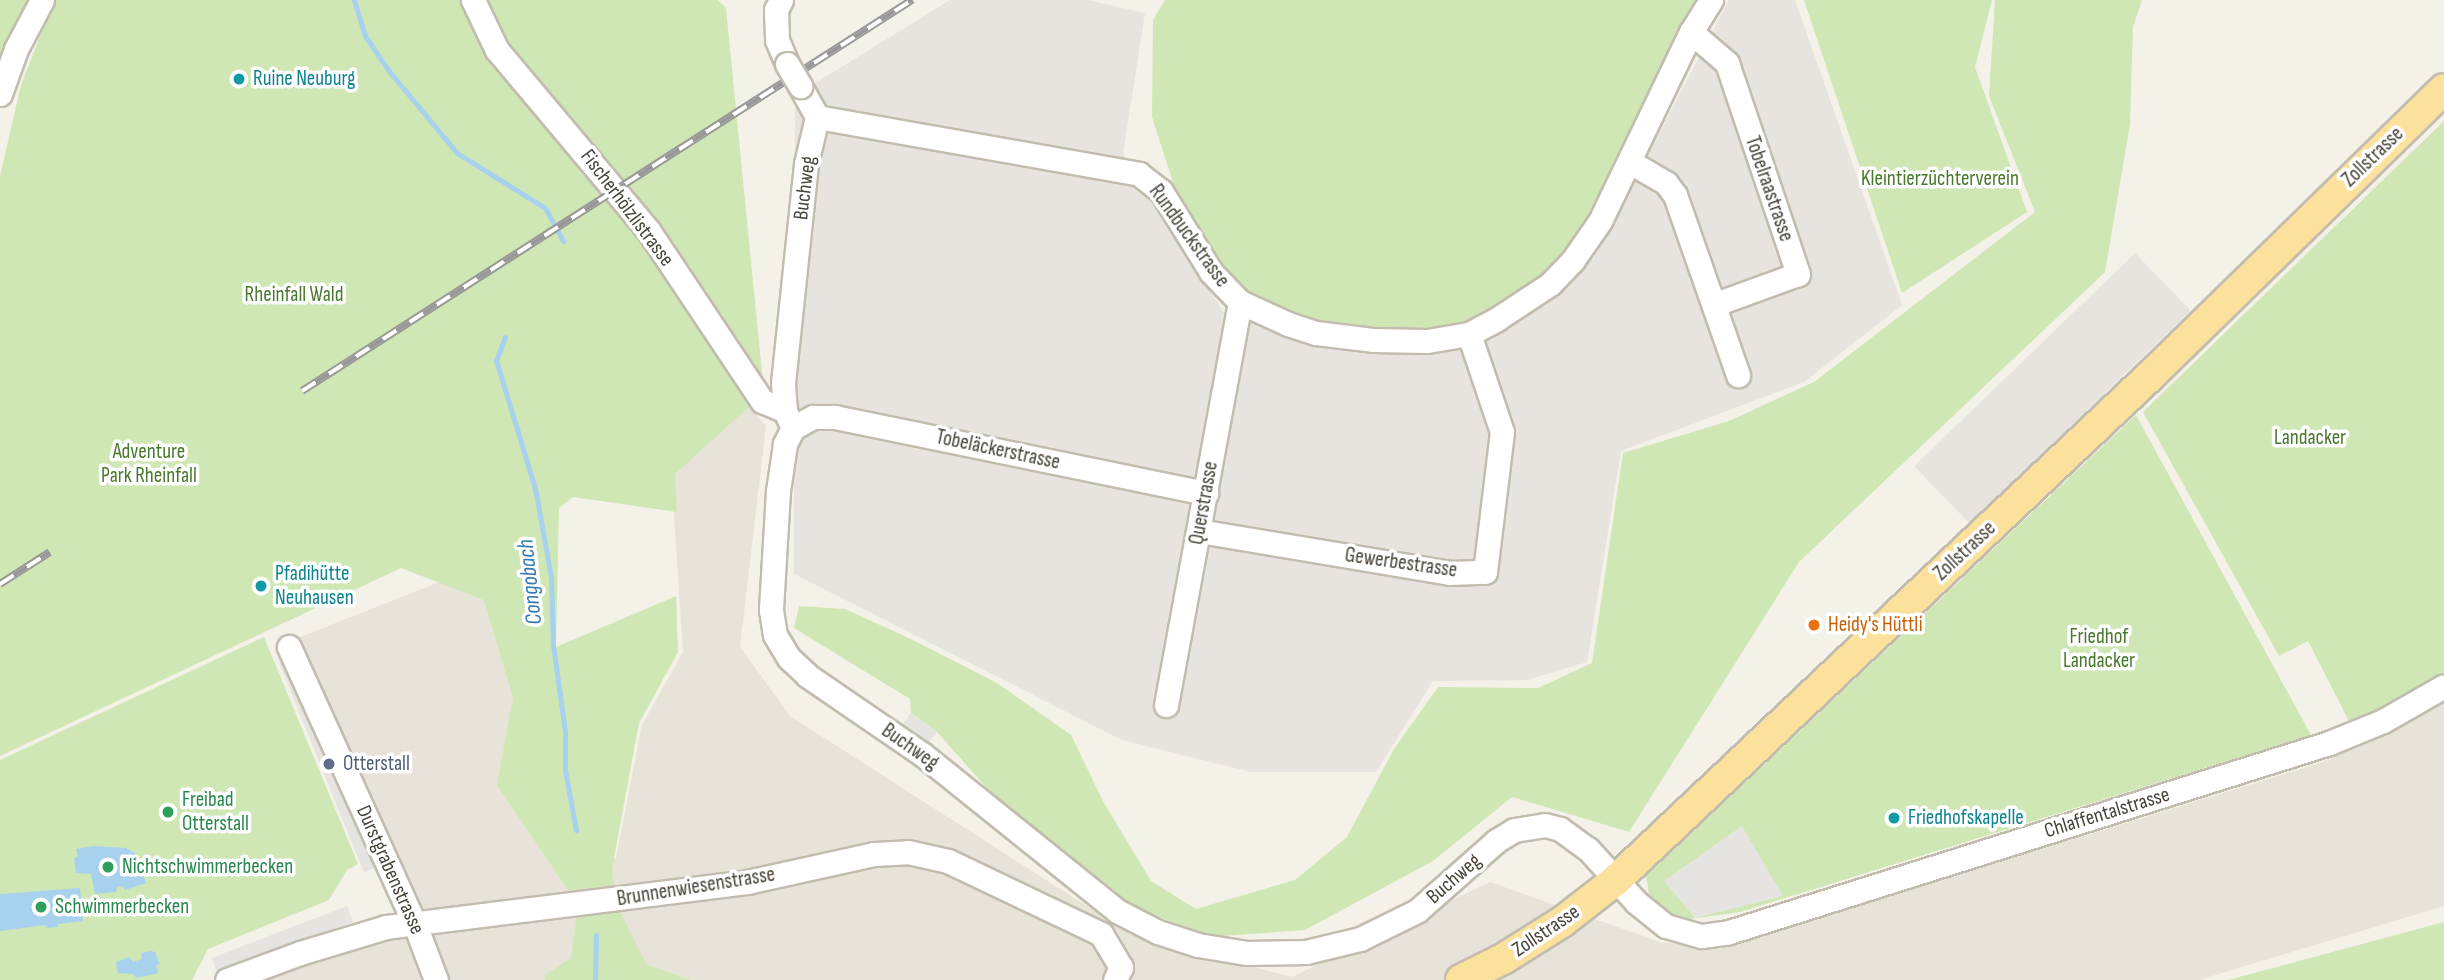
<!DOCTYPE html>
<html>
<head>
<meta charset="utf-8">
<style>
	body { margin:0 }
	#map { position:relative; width:2444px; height:980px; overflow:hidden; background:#f4f1e9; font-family:"Sofia Sans Condensed",sans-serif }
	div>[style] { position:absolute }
	.residential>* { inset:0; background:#e8e3d8 }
	.industrial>* { inset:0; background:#e7e3de; transform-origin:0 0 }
	.green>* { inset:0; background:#cfe7b4 }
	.parking>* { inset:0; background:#e6e4e1; transform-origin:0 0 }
	.water>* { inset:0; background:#a8d1ee }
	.stream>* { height:5px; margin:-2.5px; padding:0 2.5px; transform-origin:2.5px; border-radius:2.5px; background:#a8d1ee }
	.roads { filter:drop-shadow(2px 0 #c2bcaf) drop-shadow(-2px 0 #c2bcaf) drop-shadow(0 2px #c2bcaf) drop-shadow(0 -2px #c2bcaf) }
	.minor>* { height:23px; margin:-11.5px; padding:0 11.5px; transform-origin:11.5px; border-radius:11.5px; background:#fff }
	.major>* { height:30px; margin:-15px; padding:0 15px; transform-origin:15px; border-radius:15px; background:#fbe19c }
	.rail>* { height:8px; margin-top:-4px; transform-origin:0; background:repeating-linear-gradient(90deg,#fff 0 16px,#989898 0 32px); box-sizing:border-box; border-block:2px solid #989898 }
	.bridges { filter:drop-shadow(2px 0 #c2bcaf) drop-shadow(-2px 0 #c2bcaf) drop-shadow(0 2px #c2bcaf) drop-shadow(0 -2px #c2bcaf) }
	.minor-bridge>* { height:23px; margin:-11.5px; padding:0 11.5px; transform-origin:11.5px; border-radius:11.5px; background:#fff }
	.dots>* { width:19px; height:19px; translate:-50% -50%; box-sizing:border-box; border:4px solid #fff; border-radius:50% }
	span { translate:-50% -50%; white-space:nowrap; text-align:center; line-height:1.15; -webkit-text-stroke:7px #fff; paint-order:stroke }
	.culture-label { font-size:21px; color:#0d838f }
	.left { translate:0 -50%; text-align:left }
	.street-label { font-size:21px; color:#484238 }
	.park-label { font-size:21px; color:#48782c }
	.food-label { font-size:21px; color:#c56008 }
	.service-label { font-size:21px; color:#4e5e75 }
	.leisure-label { font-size:21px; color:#27864d }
	.water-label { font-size:23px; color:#347ab1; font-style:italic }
</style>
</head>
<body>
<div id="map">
	<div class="residential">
		<i style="clip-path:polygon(737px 393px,766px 426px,740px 647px,790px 716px,1132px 935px,1292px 977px,1490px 882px,1660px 942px,1720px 949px,2323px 762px,2408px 721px,2444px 698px,2444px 906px,2199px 980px,248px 980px,425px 920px,298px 638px,447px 579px,485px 590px,558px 865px,616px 858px,642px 725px,683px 652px,670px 457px)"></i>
	</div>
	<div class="industrial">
		<i style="clip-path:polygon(950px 0,1088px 0,1145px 13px,1123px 154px,1224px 313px,1294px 339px,1404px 350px,1492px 340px,1594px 257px,1729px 0,1795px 0,1902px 305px,1804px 382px,1621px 451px,1587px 662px,1527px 680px,1433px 681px,1376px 772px,1251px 772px,1122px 740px,794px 574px,795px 109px,814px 84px)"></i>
		<i style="left:2135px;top:253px;width:80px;height:307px;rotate:46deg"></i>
	</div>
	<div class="green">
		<i style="clip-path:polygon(0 0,29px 0,0 70px)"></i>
		<i style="clip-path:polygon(54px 0,718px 0,726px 8px,764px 393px,675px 474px,677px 512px,573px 497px,559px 508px,556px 647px,676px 596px,678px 652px,639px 723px,612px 869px,614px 886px,568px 890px,497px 785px,513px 698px,484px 600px,401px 568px,0 756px,0 176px,21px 85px)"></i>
		<i style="clip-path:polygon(1165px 0,1698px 0,1571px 248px,1526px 291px,1465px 322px,1399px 335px,1322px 332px,1240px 295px,1180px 204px,1152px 117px,1153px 20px)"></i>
		<i style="clip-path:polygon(1804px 0,1992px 0,1975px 67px,2027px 212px,1902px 293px)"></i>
		<i style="clip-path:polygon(1995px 0,2142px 0,2133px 27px,2130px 124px,2105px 272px,1799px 562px,1629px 832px,1512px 797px,1433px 861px,1305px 930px,1208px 937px,1141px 909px,1061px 862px,1027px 833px,937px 732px,911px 713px,910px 699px,794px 628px,799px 606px,845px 609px,913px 640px,997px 683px,1071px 735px,1104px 803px,1151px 881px,1196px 909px,1295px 880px,1347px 837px,1394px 749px,1438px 687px,1538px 688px,1592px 663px,1623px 453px,1729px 421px,1814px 382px,2035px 212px,1989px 96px)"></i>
		<i style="clip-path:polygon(2444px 121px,2444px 673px,2411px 696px,2350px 723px,2308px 641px,2279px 656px,2143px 412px)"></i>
		<i style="clip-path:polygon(2136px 415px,2311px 735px,1740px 912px,1676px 921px,1650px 900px,1646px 876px)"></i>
		<i style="clip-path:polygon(264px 637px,358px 864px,347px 870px,329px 900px,208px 949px,192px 980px,0 980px,0 760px)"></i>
		<i style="clip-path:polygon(619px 909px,646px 964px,690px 980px,545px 980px,543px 976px,571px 958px,577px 914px)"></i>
		<i style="clip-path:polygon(2444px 922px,2444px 980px,2228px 980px)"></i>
	</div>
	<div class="parking">
		<i style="left:293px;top:657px;width:226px;height:15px;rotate:68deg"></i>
		<i style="left:911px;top:713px;width:32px;height:27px;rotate:36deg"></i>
		<i style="clip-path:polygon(1742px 826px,1783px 896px,1695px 918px,1664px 881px)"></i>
		<i style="left:347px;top:906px;width:17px;height:145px;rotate:69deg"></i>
	</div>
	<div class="water">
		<i style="clip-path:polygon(94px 846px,126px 848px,135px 853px,146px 883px,125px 890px,123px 886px,117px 887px,116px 892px,95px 894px,91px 874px,76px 873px,74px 858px,78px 856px,76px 849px)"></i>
		<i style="clip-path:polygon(80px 888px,83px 921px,58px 924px,58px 927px,47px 928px,45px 925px,0 931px,0 894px)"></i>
		<i style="clip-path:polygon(151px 951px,155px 952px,160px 964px,156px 966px,158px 973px,136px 978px,133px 974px,118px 973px,116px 962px,129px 957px,133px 962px,142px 959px,141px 953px)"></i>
	</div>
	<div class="stream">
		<i style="left:354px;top:0;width:38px;rotate:73deg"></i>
		<i style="left:365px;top:36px;width:42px;rotate:55.6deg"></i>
		<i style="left:389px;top:71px;width:107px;rotate:50.3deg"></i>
		<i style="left:457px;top:153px;width:104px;rotate:32deg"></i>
		<i style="left:545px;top:208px;width:38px;rotate:61deg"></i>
		<i style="left:505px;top:337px;width:25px;rotate:111deg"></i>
		<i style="left:496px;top:360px;width:134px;rotate:73.1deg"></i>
		<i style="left:535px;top:488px;width:90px;rotate:79.8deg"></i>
		<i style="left:551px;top:577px;width:68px;rotate:88.3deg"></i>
		<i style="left:553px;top:645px;width:87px;rotate:82.1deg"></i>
		<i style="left:565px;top:731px;width:39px;rotate:90deg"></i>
		<i style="left:565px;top:770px;width:61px;rotate:79.6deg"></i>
		<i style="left:595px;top:980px;width:45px;rotate:-88.7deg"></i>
	</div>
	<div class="roads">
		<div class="minor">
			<i style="left:473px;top:0;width:55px;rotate:64.4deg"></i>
			<i style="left:497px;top:50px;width:235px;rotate:50deg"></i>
			<i style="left:648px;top:230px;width:206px;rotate:56.3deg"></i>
			<i style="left:762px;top:401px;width:25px;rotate:23deg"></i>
			<i style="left:781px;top:0;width:11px;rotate:117deg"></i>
			<i style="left:776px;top:10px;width:30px;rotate:88deg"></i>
			<i style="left:777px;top:40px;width:26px;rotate:67deg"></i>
			<i style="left:1691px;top:32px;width:48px;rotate:40.7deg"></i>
			<i style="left:1727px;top:63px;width:223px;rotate:71.4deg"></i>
			<i style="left:1798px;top:274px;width:90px;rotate:160deg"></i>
			<i style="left:800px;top:86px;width:35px;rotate:61deg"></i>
			<i style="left:817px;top:117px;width:48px;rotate:103.2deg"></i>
			<i style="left:806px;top:164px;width:220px;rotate:96deg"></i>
			<i style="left:783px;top:383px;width:28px;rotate:86deg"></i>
			<i style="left:785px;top:411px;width:19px;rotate:65deg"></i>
			<i style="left:793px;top:428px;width:18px;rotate:117deg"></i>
			<i style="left:785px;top:444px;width:48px;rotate:98.5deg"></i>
			<i style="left:778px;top:491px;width:119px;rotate:93.4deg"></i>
			<i style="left:771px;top:610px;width:25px;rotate:81deg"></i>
			<i style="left:775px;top:635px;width:27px;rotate:59deg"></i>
			<i style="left:789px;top:658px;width:26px;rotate:43deg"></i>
			<i style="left:808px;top:676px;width:138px;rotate:34.4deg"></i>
			<i style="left:922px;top:754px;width:250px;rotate:38.8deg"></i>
			<i style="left:1117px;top:911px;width:46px;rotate:27.1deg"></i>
			<i style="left:1158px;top:932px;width:42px;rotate:18deg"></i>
			<i style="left:1198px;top:945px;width:50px;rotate:9.3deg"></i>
			<i style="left:1247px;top:953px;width:59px;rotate:-1deg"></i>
			<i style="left:1306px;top:952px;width:56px;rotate:-13.5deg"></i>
			<i style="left:1360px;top:939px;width:64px;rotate:-26.2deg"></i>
			<i style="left:1417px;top:911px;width:106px;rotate:-41.5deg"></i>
			<i style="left:1496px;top:841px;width:21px;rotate:-31deg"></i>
			<i style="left:1514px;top:830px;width:31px;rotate:-9deg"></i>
			<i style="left:1545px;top:825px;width:16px;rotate:15deg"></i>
			<i style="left:1560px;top:829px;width:34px;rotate:36deg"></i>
			<i style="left:1588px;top:849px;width:72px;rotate:47.8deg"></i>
			<i style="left:1636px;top:902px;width:38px;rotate:39deg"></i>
			<i style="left:1666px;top:926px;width:37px;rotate:16deg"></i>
			<i style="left:1702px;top:936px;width:27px;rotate:-8deg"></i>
			<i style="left:1729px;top:932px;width:629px;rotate:-17.48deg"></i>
			<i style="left:2329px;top:743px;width:58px;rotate:-22.2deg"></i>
			<i style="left:2383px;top:721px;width:70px;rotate:-29.8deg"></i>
			<i style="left:0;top:94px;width:48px;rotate:-70.4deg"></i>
			<i style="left:16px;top:49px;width:55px;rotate:-62deg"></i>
			<i style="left:817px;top:117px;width:327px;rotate:10deg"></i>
			<i style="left:1139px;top:174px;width:28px;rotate:38deg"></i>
			<i style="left:1161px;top:191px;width:95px;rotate:58.3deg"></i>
			<i style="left:1211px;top:272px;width:42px;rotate:46deg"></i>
			<i style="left:1240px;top:302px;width:53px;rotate:24.6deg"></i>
			<i style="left:1288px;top:324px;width:29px;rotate:18deg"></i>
			<i style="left:1316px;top:333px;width:57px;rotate:7deg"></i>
			<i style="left:1373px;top:340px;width:54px;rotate:1.1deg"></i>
			<i style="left:1427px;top:341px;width:43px;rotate:-9.5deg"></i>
			<i style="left:1469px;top:334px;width:32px;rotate:-28deg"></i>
			<i style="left:1497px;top:319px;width:64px;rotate:-33.4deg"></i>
			<i style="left:1550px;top:284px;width:33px;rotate:-46deg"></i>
			<i style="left:1573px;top:260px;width:47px;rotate:-55.3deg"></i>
			<i style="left:1600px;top:221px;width:210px;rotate:-64.3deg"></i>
			<i style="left:1691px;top:32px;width:38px;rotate:-58deg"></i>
			<i style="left:1630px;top:162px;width:42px;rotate:30.3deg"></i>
			<i style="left:1666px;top:183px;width:15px;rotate:53deg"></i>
			<i style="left:1675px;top:195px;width:191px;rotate:70.7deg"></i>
			<i style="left:793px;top:428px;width:23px;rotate:-29deg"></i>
			<i style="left:813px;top:417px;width:22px"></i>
			<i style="left:835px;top:417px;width:379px;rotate:11.6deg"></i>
			<i style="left:1199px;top:531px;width:254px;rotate:9.5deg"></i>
			<i style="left:1449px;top:573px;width:36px;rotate:-2deg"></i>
			<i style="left:1485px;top:572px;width:141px;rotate:-83.1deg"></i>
			<i style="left:1502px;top:432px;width:103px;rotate:-108.6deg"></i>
			<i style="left:289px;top:647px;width:302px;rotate:65.6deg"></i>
			<i style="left:414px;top:922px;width:62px;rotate:69.2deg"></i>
			<i style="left:1166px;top:705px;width:410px;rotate:-79.6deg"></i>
			<i style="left:227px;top:980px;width:78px;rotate:-20.3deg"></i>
			<i style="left:300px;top:953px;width:90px;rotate:-16.8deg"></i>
			<i style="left:386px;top:927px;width:364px;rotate:-7.1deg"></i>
			<i style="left:747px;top:882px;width:130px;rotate:-12.4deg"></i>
			<i style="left:874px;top:854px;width:34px;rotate:-3deg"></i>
			<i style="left:908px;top:852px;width:41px;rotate:12.7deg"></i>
			<i style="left:948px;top:861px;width:170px;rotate:25.5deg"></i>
			<i style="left:1101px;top:934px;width:39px;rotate:59deg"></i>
			<i style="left:1121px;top:967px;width:14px;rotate:115deg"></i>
		</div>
		<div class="major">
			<i style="left:1461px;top:980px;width:47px;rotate:-26.6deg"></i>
			<i style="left:1503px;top:959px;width:70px;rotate:-32.1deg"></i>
			<i style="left:1562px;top:922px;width:68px;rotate:-37.9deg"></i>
			<i style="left:1616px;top:880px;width:733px;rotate:-43.34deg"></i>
			<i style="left:2149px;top:377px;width:412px;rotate:-44.3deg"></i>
		</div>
	</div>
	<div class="rail">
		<i style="left:302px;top:391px;width:725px;rotate:-32.66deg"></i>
		<i style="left:0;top:584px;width:59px;rotate:-32.6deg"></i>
	</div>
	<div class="bridges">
		<div class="minor-bridge">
			<i style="left:787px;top:64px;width:26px;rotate:59deg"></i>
		</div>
	</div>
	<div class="dots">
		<i style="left:239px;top:79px;background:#0f9aa8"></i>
		<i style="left:261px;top:586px;background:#0f9aa8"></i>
		<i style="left:1814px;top:625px;background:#e8710a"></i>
		<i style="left:329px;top:764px;background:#5c6f8a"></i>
		<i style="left:168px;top:812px;background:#2e9e5b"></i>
		<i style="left:1894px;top:818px;background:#0f9aa8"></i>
		<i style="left:108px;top:867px;background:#2e9e5b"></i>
		<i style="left:41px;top:907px;background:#2e9e5b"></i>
	</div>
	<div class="culture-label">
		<span class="left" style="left:253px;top:79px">Ruine Neuburg</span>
		<span class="left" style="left:275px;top:586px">Pfadihütte<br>Neuhausen</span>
		<span class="left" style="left:1908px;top:818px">Friedhofskapelle</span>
	</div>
	<div class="street-label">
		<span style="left:2373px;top:157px;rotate:-44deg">Zollstrasse</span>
		<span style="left:805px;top:188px;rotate:-83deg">Buchweg</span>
		<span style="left:1769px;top:189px;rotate:71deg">Tobelraastrasse</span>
		<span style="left:627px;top:208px;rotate:53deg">Fischerhölzlistrasse</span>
		<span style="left:1189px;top:236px;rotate:54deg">Rundbuckstrasse</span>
		<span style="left:998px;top:450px;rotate:12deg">Tobeläckerstrasse</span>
		<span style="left:1204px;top:503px;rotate:-80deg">Querstrasse</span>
		<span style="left:1965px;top:551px;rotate:-43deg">Zollstrasse</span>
		<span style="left:1401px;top:563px;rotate:8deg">Gewerbestrasse</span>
		<span style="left:910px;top:747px;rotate:35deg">Buchweg</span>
		<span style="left:2107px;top:813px;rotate:-17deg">Chlaffentalstrasse</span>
		<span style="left:390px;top:870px;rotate:66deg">Durstgrabenstrasse</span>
		<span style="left:1454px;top:879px;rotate:-41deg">Buchweg</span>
		<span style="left:696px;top:887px;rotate:-9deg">Brunnenwiesenstrasse</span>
		<span style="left:1546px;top:931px;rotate:-34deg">Zollstrasse</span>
	</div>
	<div class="park-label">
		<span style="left:1940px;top:179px">Kleintierzüchterverein</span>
		<span style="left:294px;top:295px">Rheinfall Wald</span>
		<span style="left:2310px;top:438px">Landacker</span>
		<span style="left:149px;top:464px">Adventure<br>Park Rheinfall</span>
		<span style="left:2099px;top:649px">Friedhof<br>Landacker</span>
	</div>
	<div class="food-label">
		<span class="left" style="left:1828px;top:625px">Heidy's Hüttli</span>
	</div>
	<div class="service-label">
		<span class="left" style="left:343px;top:764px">Otterstall</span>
	</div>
	<div class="leisure-label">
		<span class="left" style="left:182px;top:812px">Freibad<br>Otterstall</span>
		<span class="left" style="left:122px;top:867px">Nichtschwimmerbecken</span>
		<span class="left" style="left:55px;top:907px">Schwimmerbecken</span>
	</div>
	<div class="water-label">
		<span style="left:530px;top:582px;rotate:-96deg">Congobach</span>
	</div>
</div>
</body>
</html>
